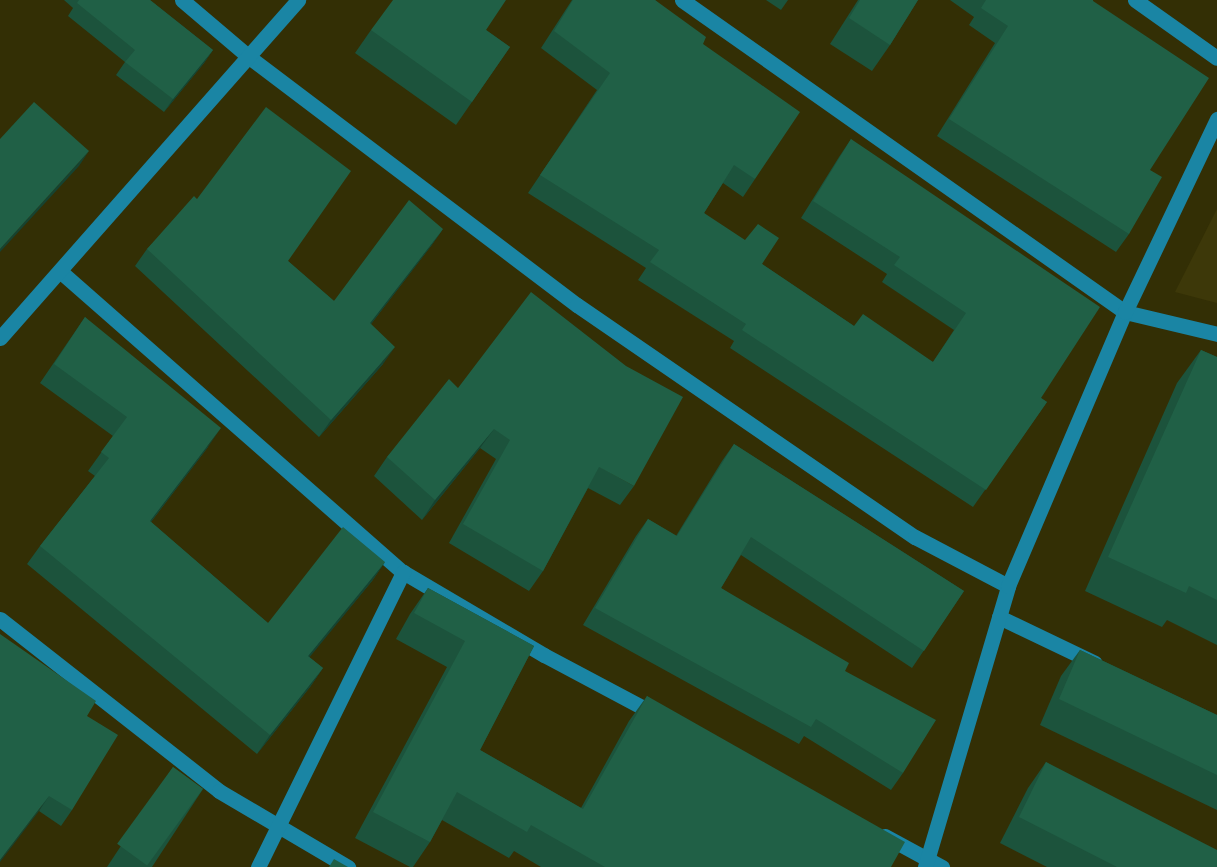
<!DOCTYPE html>
<html>
<head>
<meta charset="utf-8">
<style>
	body { margin:0 }
	#map { position:relative; width:1217px; height:867px; overflow:hidden; background:#332f05; font-family:Manrope,sans-serif }
	div>[style] { position:absolute }
	.built>* { inset:0; background:#3d3809 }
	.minor>* { height:15px; margin:-7.5px; padding:0 7.5px; transform-origin:7.5px; border-radius:7.5px; background:#1a85a4 }
	.wall>* { inset:0; background:#1c533c }
	.shaded-wall>* { inset:0; background:#164331 }
	.building>* { inset:0; background:#206046; transform-origin:0 0 }
	span { translate:-50% -50%; white-space:nowrap; text-align:center; line-height:1.15; -webkit-text-stroke:5px #1a1600; paint-order:stroke }
</style>
</head>
<body>
<div id="map">
	<div class="built">
		<i style="clip-path:polygon(1217px 209px,1217px 303px,1175px 292px)"></i>
	</div>
	<div class="minor">
		<i style="left:182px;top:0;width:88px;rotate:40.4deg"></i>
		<i style="left:249px;top:57px;width:411px;rotate:37.1deg"></i>
		<i style="left:577px;top:305px;width:410px;rotate:34.5deg"></i>
		<i style="left:915px;top:537px;width:105px;rotate:27.8deg"></i>
		<i style="left:682px;top:0;width:542px;rotate:35.16deg"></i>
		<i style="left:1125px;top:312px;width:95px;rotate:13.4deg"></i>
		<i style="left:1135px;top:0;width:100px;rotate:35.3deg"></i>
		<i style="left:61px;top:272px;width:455px;rotate:41.3deg"></i>
		<i style="left:403px;top:572px;width:164px;rotate:30.5deg"></i>
		<i style="left:544px;top:655px;width:128px;rotate:28deg"></i>
		<i style="left:0;top:338px;width:451px;rotate:-48.6deg"></i>
		<i style="left:999px;top:617px;width:106px;rotate:25.6deg"></i>
		<i style="left:0;top:619px;width:278px;rotate:38.1deg"></i>
		<i style="left:219px;top:791px;width:150px;rotate:30.5deg"></i>
		<i style="left:885px;top:836px;width:65px;rotate:28.5deg"></i>
		<i style="left:258px;top:867px;width:329px;rotate:-63.8deg"></i>
		<i style="left:925px;top:867px;width:293px;rotate:-73.5deg"></i>
		<i style="left:1008px;top:586px;width:298px;rotate:-66.9deg"></i>
		<i style="left:1125px;top:312px;width:214px;rotate:-64.5deg"></i>
	</div>
	<div class="wall">
		<i style="clip-path:polygon(64px 0,150px 0,213px 50px,204px 63px,164px 112px,116px 75px,125px 62px,68px 16px,73px 8px)"></i>
		<i style="clip-path:polygon(572px 0,655px 0,703px 44px,755px 179px,743px 197px,723px 183px,704px 213px,762px 264px,854px 326px,933px 362px,954px 330px,882px 282px,887px 274px,801px 218px,839px 157px,851px 139px,1041px 398px,1047px 402px,973px 507px,730px 348px,734px 341px,638px 280px,646px 268px,528px 193px,597px 90px,541px 48px)"></i>
		<i style="clip-path:polygon(766px 0,788px 0,781px 10px)"></i>
		<i style="clip-path:polygon(858px 0,918px 0,890px 45px,872px 71px,830px 44px)"></i>
		<i style="clip-path:polygon(950px 0,1093px 0,1093px 1px,1150px 170px,1129px 234px,1116px 252px,937px 136px,995px 43px,969px 25px,974px 17px)"></i>
		<i style="clip-path:polygon(371px 30px,486px 30px,510px 47px,456px 125px,355px 53px)"></i>
		<i style="clip-path:polygon(197px 199px,288px 261px,334px 301px,443px 229px,431px 246px,371px 324px,383px 364px,319px 437px,135px 266px,147px 249px)"></i>
		<i style="clip-path:polygon(85px 317px,208px 447px,151px 522px,268px 623px,385px 562px,372px 581px,309px 657px,323px 668px,310px 687px,257px 754px,27px 564px,40px 546px,95px 476px,88px 471px,113px 436px,40px 383px)"></i>
		<i style="clip-path:polygon(1201px 350px,1217px 357px,1217px 645px,1167px 620px,1162px 627px,1085px 591px,1177px 383px)"></i>
		<i style="clip-path:polygon(458px 388px,634px 486px,620px 505px,588px 488px,543px 571px,529px 591px,449px 543px,496px 459px,480px 448px,422px 520px,374px 476px,387px 457px)"></i>
		<i style="clip-path:polygon(734px 444px,964px 591px,912px 668px,741px 555px,721px 588px,845px 671px,903px 773px,891px 790px,804px 736px,799px 744px,583px 625px,636px 536px,648px 519px,676px 536px,722px 461px)"></i>
		<i style="clip-path:polygon(428px 588px,534px 646px,480px 750px,581px 808px,629px 721px,647px 696px,891px 867px,541px 867px,514px 851px,509px 858px,442px 820px,430px 842px,413px 867px,410px 867px,355px 838px,447px 667px,396px 639px,410px 614px)"></i>
		<i style="clip-path:polygon(1080px 650px,1217px 715px,1217px 810px,1040px 725px,1061px 676px)"></i>
		<i style="clip-path:polygon(87px 716px,72px 810px,61px 826px,39px 811px)"></i>
		<i style="clip-path:polygon(1046px 762px,1217px 867px,1047px 867px,1000px 843px,1028px 788px)"></i>
		<i style="clip-path:polygon(173px 767px,203px 789px,152px 867px,107px 867px)"></i>
	</div>
	<div class="shaded-wall">
		<i style="clip-path:polygon(213px 50px,204px 63px,164px 112px,173px 99px)"></i>
		<i style="clip-path:polygon(89px 151px,79px 166px,0 252px,0 249px)"></i>
		<i style="clip-path:polygon(443px 229px,431px 246px,358px 341px,370px 323px)"></i>
		<i style="clip-path:polygon(395px 347px,383px 364px,319px 437px,331px 420px)"></i>
		<i style="clip-path:polygon(221px 428px,208px 447px,137px 540px,150px 521px)"></i>
		<i style="clip-path:polygon(494px 429px,480px 448px,422px 520px,435px 500px)"></i>
		<i style="clip-path:polygon(385px 562px,372px 581px,295px 675px,308px 656px)"></i>
		<i style="clip-path:polygon(323px 668px,310px 687px,257px 754px,270px 735px)"></i>
		<i style="clip-path:polygon(49px 796px,39px 811px,0 862px,0 860px)"></i>
	</div>
	<div class="building">
		<i style="clip-path:polygon(79px 0,150px 0,213px 50px,173px 99px,125px 62px,135px 50px,77px 3px)"></i>
		<i style="clip-path:polygon(393px 0,506px 0,486px 30px,510px 47px,472px 102px,371px 30px)"></i>
		<i style="clip-path:polygon(573px 0,655px 0,706px 37px,703px 44px,800px 112px,755px 179px,734px 165px,704px 213px,745px 240px,758px 224px,779px 238px,762px 264px,854px 326px,863px 314px,933px 362px,966px 313px,894px 265px,900px 257px,813px 201px,851px 139px,1100px 307px,1041px 398px,1047px 402px,986px 490px,742px 330px,746px 324px,650px 262px,659px 250px,540px 175px,610px 73px,554px 31px)"></i>
		<i style="clip-path:polygon(860px 0,918px 0,890px 45px,849px 18px)"></i>
		<i style="clip-path:polygon(986px 0,1093px 0,1093px 1px,1209px 78px,1150px 170px,1162px 177px,1129px 234px,949px 119px,1008px 26px,981px 8px)"></i>
		<i style="clip-path:polygon(34px 102px,89px 151px,0 249px,0 139px)"></i>
		<i style="clip-path:polygon(266px 107px,351px 171px,288px 261px,334px 301px,409px 200px,443px 229px,370px 323px,395px 347px,331px 420px,147px 249px,194px 196px,197px 199px)"></i>
		<i style="clip-path:polygon(531px 292px,626px 366px,683px 397px,634px 486px,599px 467px,543px 571px,463px 524px,510px 440px,494px 429px,435px 500px,387px 457px,449px 379px,458px 388px)"></i>
		<i style="clip-path:polygon(85px 317px,221px 428px,150px 521px,268px 623px,343px 527px,385px 562px,308px 656px,323px 668px,270px 735px,40px 546px,109px 458px,101px 452px,127px 417px,54px 364px)"></i>
		<i style="clip-path:polygon(1201px 350px,1217px 357px,1217px 600px,1189px 586px,1186px 593px,1108px 557px)"></i>
		<i style="clip-path:polygon(734px 444px,964px 591px,924px 651px,751px 537px,721px 588px,849px 663px,845px 671px,936px 720px,903px 773px,816px 719px,811px 727px,595px 608px,648px 519px,677px 536px)"></i>
		<i style="clip-path:polygon(428px 588px,534px 646px,480px 750px,583px 809px,647px 696px,905px 842px,891px 867px,605px 867px,531px 825px,527px 832px,457px 792px,430px 842px,373px 812px,465px 641px,414px 613px)"></i>
		<i style="clip-path:polygon(0 634px,96px 701px,87px 716px,118px 735px,72px 810px,49px 796px,0 860px)"></i>
		<i style="clip-path:polygon(1080px 650px,1217px 715px,1217px 775px,1059px 699px)"></i>
		<i style="clip-path:polygon(1046px 762px,1217px 850px,1217px 867px,1117px 867px,1019px 817px)"></i>
		<i style="left:173px;top:767px;width:37px;height:95px;rotate:36deg"></i>
		<i style="clip-path:polygon(334px 859px,348px 867px,329px 867px)"></i>
	</div>
</div>
</body>
</html>
